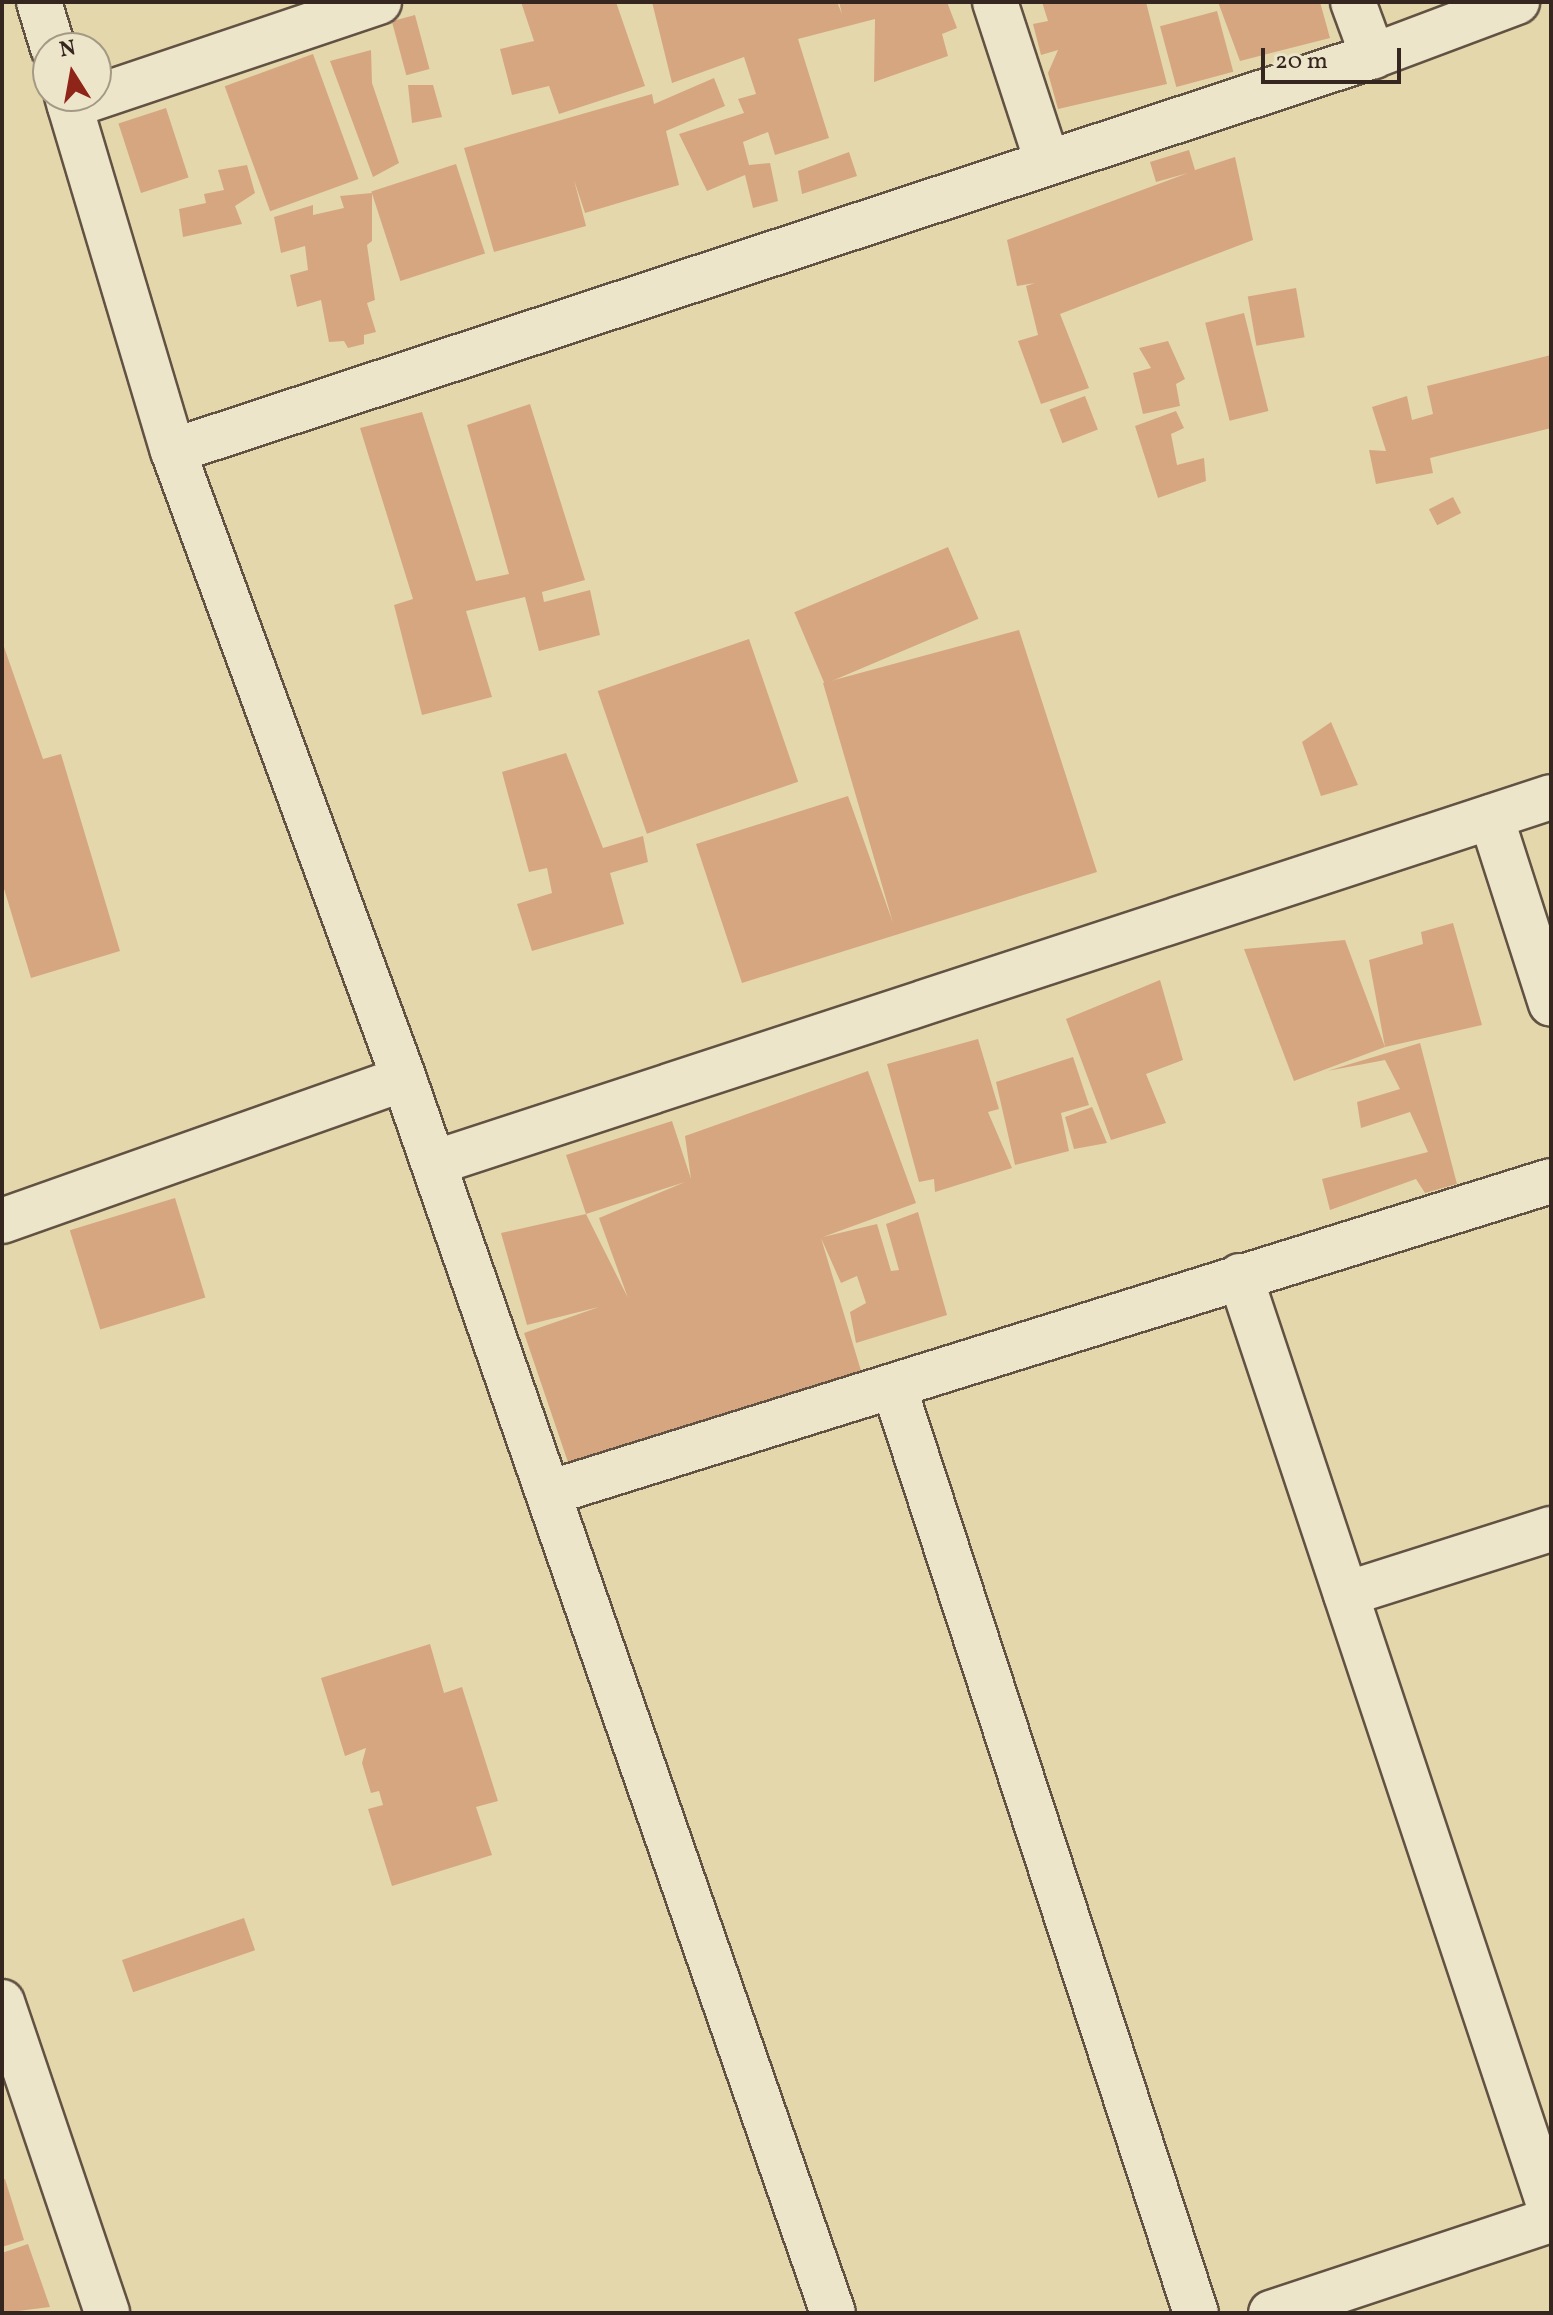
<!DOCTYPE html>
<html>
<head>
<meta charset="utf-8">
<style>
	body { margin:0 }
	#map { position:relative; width:1553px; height:2315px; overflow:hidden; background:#e4d7ac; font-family:Vollkorn,serif }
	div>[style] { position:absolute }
	.building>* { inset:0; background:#d6a681; transform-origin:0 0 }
	.roads { filter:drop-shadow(2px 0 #625243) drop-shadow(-2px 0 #625243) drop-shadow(0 2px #625243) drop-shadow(0 -2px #625243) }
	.minor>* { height:44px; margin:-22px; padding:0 22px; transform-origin:22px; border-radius:22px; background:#ede5c9 }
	span { translate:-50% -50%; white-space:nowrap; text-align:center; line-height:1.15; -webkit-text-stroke:6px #ede5c9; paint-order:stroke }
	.frame { position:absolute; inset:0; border:4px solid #362620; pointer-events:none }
	.north { position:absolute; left:32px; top:32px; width:80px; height:80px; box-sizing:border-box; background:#ede5c9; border:2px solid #a49985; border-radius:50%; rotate:349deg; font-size:22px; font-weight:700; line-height:32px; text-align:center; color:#362620 }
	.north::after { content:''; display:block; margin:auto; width:28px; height:36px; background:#8f2418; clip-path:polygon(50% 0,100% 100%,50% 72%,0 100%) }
	.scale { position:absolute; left:1261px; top:48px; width:140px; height:36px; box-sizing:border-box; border:4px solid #362620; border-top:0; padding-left:10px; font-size:24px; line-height:28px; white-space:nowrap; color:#362620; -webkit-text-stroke:6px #ede5c9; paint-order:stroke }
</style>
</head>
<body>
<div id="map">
	<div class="building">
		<i style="clip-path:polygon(521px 2px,616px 2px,645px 86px,559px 114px,549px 86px,512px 95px,500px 49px,534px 41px)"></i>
		<i style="clip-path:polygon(652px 2px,837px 2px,842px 14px,839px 2px,947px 2px,957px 28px,942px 34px,948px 56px,874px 82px,875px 19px,798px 39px,829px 138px,775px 155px,768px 132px,743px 142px,749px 165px,770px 163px,778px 201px,753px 208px,745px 175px,707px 191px,679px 134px,744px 113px,738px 99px,756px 94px,744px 57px,672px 83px)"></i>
		<i style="clip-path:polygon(1042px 2px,1146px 2px,1167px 84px,1058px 109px,1048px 73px,1058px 50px,1041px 55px,1033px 24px,1048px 21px)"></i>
		<i style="clip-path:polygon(1218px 2px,1320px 2px,1330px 38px,1240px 61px)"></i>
		<i style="left:1217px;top:11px;width:63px;height:59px;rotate:75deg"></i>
		<i style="left:415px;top:15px;width:56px;height:24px;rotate:75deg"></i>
		<i style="clip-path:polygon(371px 50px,372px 83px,399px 163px,373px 177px,330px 61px)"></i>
		<i style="left:313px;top:54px;width:133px;height:94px;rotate:70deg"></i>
		<i style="clip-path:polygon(714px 78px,725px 106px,666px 131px,679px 185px,585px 213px,574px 180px,586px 226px,494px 252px,464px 148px,652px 94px,654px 104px)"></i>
		<i style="clip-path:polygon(408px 85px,433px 85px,442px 117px,412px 123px)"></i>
		<i style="left:166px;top:108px;width:73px;height:50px;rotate:72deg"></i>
		<i style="clip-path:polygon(1189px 150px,1195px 170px,1235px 157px,1253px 240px,1060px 314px,1089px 388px,1041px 404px,1018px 341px,1038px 335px,1026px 286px,1035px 283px,1017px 286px,1007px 240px,1188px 173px,1156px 182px,1150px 162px)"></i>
		<i style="clip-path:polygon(849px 152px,857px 176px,802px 194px,798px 171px)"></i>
		<i style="left:456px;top:164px;width:94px;height:89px;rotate:72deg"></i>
		<i style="clip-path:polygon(247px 165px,255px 193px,235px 206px,242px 224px,183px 237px,179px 209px,206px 203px,204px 194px,224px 190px,218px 170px)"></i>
		<i style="clip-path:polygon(372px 193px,372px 241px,367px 245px,375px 300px,367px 303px,376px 332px,364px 335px,364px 344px,348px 348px,344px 341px,329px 342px,321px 300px,297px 307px,290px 275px,308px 270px,305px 246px,281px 253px,274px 217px,313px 205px,313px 215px,344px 208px,340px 196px)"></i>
		<i style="left:1296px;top:288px;width:50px;height:49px;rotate:80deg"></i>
		<i style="left:1244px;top:313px;width:101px;height:40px;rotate:76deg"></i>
		<i style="clip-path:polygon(1168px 341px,1185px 379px,1176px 384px,1180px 406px,1143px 414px,1133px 373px,1151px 368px,1139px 348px)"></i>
		<i style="clip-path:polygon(1551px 355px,1551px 428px,1430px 458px,1433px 473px,1376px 484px,1369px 450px,1386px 451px,1372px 407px,1407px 396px,1412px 420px,1433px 414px,1427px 386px)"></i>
		<i style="left:1085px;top:396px;width:36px;height:38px;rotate:69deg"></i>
		<i style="clip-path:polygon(530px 404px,585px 580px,542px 592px,544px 602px,590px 590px,600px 635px,539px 651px,525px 597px,466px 611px,492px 697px,422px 715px,394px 605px,413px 599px,360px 428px,422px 412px,476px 581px,509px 574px,467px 425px)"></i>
		<i style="clip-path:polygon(1176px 411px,1184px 428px,1171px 434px,1177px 465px,1204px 458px,1206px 481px,1158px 498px,1135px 426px)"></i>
		<i style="left:1453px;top:497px;width:18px;height:27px;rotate:63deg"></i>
		<i style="left:948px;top:547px;width:78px;height:167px;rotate:67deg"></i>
		<i style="clip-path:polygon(1019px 630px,1097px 872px,742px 983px,696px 844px,848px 796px,893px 923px,823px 683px)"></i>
		<i style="left:749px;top:639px;width:151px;height:160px;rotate:71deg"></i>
		<i style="clip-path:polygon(2px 641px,43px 759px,61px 754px,120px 951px,31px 978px,2px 882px)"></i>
		<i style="clip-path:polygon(1331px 722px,1358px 785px,1321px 796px,1302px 742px)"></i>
		<i style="clip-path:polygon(566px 753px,603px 848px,643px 836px,648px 862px,610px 873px,624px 924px,532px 951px,517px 904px,552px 893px,547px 868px,529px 872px,502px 772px)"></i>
		<i style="clip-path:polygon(1453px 923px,1482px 1025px,1385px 1047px,1369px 960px,1423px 944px,1421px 932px)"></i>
		<i style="clip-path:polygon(1345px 940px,1385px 1047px,1294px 1081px,1244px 949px)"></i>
		<i style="clip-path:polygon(1160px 980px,1183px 1060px,1146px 1074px,1166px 1123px,1111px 1140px,1066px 1019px)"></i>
		<i style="clip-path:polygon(978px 1039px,999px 1109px,988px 1112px,1012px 1168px,935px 1192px,934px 1179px,919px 1182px,887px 1064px)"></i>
		<i style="clip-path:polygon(1420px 1043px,1457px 1184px,1425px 1193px,1416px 1179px,1330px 1210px,1322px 1179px,1428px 1152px,1410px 1112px,1361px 1128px,1357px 1102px,1400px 1089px,1385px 1060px,1327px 1071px)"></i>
		<i style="clip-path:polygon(1073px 1057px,1089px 1105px,1061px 1113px,1069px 1151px,1015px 1165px,996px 1082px)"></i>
		<i style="clip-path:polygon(evenodd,868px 1071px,916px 1203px,823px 1237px,877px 1224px,891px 1271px,899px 1270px,886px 1224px,918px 1212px,947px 1315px,856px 1343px,850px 1312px,866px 1303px,857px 1276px,841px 1283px,821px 1238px,862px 1374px,572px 1474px,524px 1333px,599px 1307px,527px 1325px,501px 1233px,586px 1214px,566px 1155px,672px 1121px,691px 1179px,685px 1136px,868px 1071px,685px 1182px,599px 1218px,628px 1298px,586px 1214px,685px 1182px)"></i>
		<i style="clip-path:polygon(1092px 1107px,1107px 1143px,1074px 1149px,1065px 1117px)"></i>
		<i style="left:175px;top:1198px;width:104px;height:110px;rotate:73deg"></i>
		<i style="clip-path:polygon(430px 1644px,444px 1693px,462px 1687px,498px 1801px,476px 1807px,492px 1855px,392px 1886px,368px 1809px,383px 1805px,379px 1791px,371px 1793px,362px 1763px,366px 1748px,345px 1756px,321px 1678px)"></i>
		<i style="left:244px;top:1918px;width:34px;height:129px;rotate:71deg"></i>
		<i style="clip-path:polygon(5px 2179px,24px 2240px,2px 2247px,2px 2180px)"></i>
		<i style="clip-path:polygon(28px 2244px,50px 2307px,2px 2313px,2px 2253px)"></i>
	</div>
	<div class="roads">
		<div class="minor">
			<i style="left:39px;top:2px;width:48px;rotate:73.1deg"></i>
			<i style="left:995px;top:2px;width:167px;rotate:71.9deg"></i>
			<i style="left:1353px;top:2px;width:58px;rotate:69.7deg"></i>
			<i style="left:67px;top:96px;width:370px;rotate:73.4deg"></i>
			<i style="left:173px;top:451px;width:669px;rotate:69.8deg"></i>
			<i style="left:404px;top:1079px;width:1306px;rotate:70.83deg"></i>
			<i style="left:70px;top:106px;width:326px;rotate:-18.6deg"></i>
			<i style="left:173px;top:451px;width:1263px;rotate:-18.22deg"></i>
			<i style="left:1373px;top:56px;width:154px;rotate:-20.6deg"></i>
			<i style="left:1491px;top:817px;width:196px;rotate:72.2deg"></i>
			<i style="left:434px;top:1163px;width:1175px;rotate:-18.14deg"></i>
			<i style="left:2px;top:1221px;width:426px;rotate:-19.5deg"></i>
			<i style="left:1240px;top:1276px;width:985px;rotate:71.6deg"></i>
			<i style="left:894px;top:1387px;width:974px;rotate:71.94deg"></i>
			<i style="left:549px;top:1493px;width:1049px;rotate:-17.3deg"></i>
			<i style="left:1346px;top:1594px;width:215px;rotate:-17.6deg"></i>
			<i style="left:2px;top:2002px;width:328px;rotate:71.3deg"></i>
			<i style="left:1271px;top:2313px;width:295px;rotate:-18.4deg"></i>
		</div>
	</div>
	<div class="frame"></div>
	<div class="north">N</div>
	<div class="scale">20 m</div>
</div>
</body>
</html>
